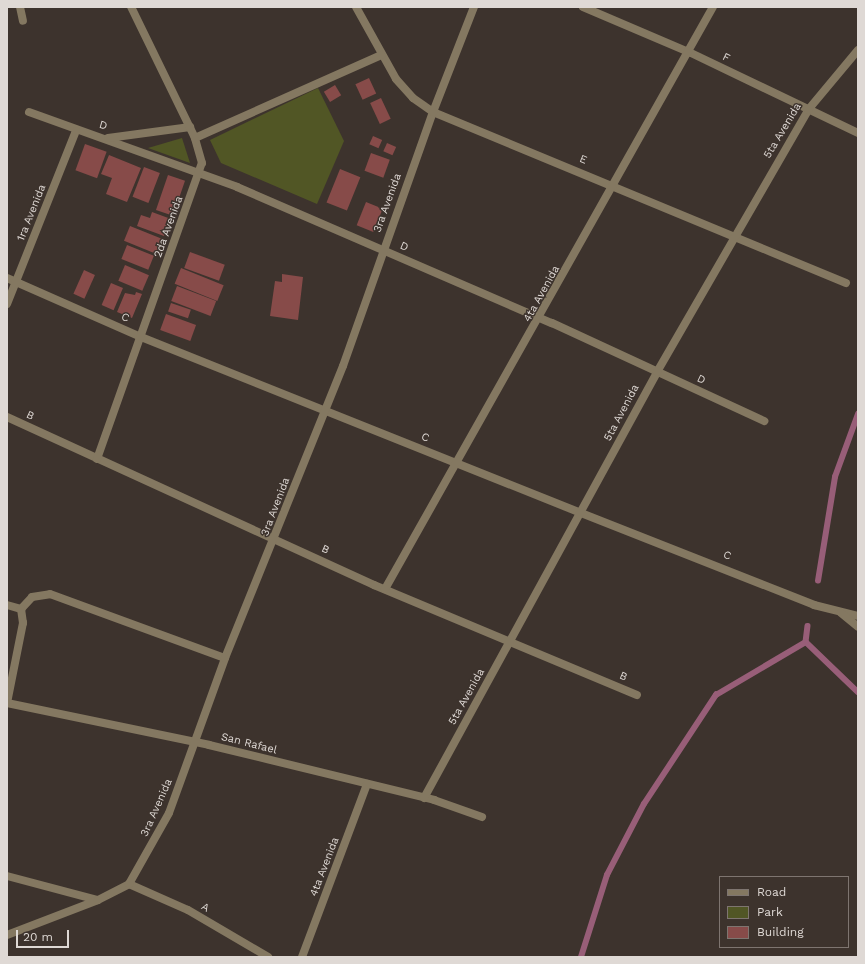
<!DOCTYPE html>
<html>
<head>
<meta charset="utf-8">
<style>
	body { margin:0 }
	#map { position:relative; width:865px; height:964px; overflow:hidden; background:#3d332d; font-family:"Work Sans",sans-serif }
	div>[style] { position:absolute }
	.green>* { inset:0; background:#515625 }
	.stream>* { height:5.5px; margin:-2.75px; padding:0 2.75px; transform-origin:2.75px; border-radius:2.75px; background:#985e78 }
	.building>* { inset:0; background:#874b49; transform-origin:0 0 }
	.service>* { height:8px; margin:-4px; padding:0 4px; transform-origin:4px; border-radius:4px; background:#847861 }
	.minor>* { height:8px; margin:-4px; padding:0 4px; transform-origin:4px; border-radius:4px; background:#847861 }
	span { translate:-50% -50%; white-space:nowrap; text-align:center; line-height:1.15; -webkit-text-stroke:3px #3d332d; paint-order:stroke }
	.street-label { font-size:11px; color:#dfd9d5 }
	.frame { position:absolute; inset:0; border:8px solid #dfd9d5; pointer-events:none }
	.legend { position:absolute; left:719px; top:876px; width:130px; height:72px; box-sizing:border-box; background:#3d332d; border:1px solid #7e7570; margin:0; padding:5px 7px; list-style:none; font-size:12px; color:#dfd9d5 }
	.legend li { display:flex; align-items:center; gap:8px; height:20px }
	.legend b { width:20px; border:1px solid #7e7570 }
	.scale { position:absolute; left:16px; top:930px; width:53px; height:18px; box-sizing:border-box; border:2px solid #dfd9d5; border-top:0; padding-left:5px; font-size:12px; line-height:14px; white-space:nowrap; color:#dfd9d5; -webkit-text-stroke:3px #3d332d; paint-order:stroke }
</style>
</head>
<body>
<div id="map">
	<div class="green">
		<i style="clip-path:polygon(318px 88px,344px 141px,317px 204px,221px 163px,210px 140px)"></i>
		<i style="clip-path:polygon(182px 138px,190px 163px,148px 148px)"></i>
	</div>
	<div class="stream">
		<i style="left:818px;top:581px;width:105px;rotate:-80.7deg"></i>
		<i style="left:835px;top:477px;width:67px;rotate:-69.9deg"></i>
		<i style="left:808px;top:626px;width:16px;rotate:97deg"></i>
		<i style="left:806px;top:642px;width:72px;rotate:43.9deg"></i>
		<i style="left:581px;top:957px;width:86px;rotate:-72.4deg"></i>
		<i style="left:607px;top:875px;width:80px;rotate:-62.5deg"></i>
		<i style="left:644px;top:804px;width:131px;rotate:-56.6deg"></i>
		<i style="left:716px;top:695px;width:104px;rotate:-30.5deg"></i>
	</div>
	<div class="building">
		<i style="left:369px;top:78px;width:17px;height:15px;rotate:65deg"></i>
		<i style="left:335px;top:85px;width:12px;height:13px;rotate:59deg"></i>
		<i style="left:381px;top:98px;width:23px;height:12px;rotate:65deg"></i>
		<i style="left:373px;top:136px;width:10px;height:9px;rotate:24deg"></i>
		<i style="left:387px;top:143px;width:10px;height:9px;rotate:24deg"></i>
		<i style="left:85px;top:144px;width:23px;height:28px;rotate:20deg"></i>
		<i style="left:371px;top:153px;width:20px;height:19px;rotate:20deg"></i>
		<i style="clip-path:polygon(109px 155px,141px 168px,127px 202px,106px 194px,112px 178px,101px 174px)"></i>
		<i style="left:144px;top:167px;width:17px;height:32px;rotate:21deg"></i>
		<i style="left:340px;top:169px;width:22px;height:36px;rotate:22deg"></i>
		<i style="left:168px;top:175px;width:18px;height:37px;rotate:19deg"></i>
		<i style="left:366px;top:202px;width:18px;height:25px;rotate:22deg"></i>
		<i style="clip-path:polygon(152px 212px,171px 219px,164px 236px,137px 226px,141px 215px,150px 218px)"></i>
		<i style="left:130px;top:226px;width:35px;height:16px;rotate:22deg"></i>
		<i style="left:127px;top:245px;width:29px;height:15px;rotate:22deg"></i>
		<i style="left:190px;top:252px;width:37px;height:17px;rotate:20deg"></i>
		<i style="left:125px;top:265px;width:26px;height:17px;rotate:23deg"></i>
		<i style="left:181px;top:268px;width:46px;height:17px;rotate:22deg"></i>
		<i style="left:84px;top:270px;width:12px;height:26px;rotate:24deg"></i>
		<i style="clip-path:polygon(282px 274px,303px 277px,298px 320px,270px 316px,275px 281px,282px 282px)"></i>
		<i style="left:111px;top:283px;width:13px;height:24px;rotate:23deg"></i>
		<i style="left:177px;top:286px;width:42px;height:16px;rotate:21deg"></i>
		<i style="clip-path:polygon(136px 292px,142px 294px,132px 318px,117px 312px,125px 293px,135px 295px)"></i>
		<i style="left:171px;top:303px;width:21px;height:9px;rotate:19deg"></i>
		<i style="left:166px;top:314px;width:32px;height:17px;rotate:20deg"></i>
	</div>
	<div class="service">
		<i style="left:20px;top:7px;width:14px;rotate:78deg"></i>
		<i style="left:7px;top:605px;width:15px;rotate:16deg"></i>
		<i style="left:21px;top:609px;width:16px;rotate:-47deg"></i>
		<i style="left:32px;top:597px;width:18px;rotate:-9deg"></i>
		<i style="left:50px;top:594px;width:186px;rotate:20.1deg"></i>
		<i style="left:7px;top:703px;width:82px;rotate:-78.7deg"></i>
		<i style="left:23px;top:623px;width:14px;rotate:-98deg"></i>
	</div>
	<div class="minor">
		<i style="left:356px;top:7px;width:82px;rotate:60.9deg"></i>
		<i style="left:396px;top:79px;width:25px;rotate:48deg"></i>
		<i style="left:413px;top:98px;width:24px;rotate:35deg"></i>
		<i style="left:433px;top:112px;width:447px;rotate:22.5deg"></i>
		<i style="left:583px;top:7px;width:117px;rotate:23.1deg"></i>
		<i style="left:691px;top:53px;width:185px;rotate:25.6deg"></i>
		<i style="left:29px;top:112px;width:221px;rotate:19.8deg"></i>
		<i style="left:237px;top:187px;width:343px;rotate:23.4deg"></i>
		<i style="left:552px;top:323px;width:234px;rotate:24.8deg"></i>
		<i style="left:108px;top:138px;width:83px;rotate:-7.6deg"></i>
		<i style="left:195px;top:138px;width:204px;rotate:-24deg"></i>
		<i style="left:7px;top:278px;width:146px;rotate:23.8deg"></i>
		<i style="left:141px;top:337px;width:474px;rotate:21.8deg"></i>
		<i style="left:581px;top:513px;width:251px;rotate:21.5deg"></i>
		<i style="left:814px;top:605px;width:45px;rotate:14deg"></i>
		<i style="left:7px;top:304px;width:186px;rotate:-68.3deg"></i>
		<i style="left:7px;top:417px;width:404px;rotate:24.6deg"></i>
		<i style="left:374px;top:585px;width:285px;rotate:22.7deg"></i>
		<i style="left:97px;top:459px;width:314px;rotate:-70.5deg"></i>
		<i style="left:202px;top:163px;width:26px;rotate:-106deg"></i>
		<i style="left:195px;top:138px;width:146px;rotate:-116deg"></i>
		<i style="left:385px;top:589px;width:668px;rotate:-60.6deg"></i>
		<i style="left:841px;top:613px;width:22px;rotate:39deg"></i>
		<i style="left:7px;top:703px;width:206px;rotate:11.7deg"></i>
		<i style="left:209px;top:745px;width:232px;rotate:13.7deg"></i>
		<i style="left:434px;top:800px;width:51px;rotate:19.5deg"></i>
		<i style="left:424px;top:798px;width:486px;rotate:-61.3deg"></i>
		<i style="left:657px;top:372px;width:302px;rotate:-60deg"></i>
		<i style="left:808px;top:110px;width:78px;rotate:-50.2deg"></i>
		<i style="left:7px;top:876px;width:94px;rotate:14.8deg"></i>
		<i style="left:129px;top:884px;width:64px;rotate:23.8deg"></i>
		<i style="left:188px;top:910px;width:93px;rotate:30.4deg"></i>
		<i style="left:7px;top:935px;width:97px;rotate:-21deg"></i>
		<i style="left:98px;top:900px;width:35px;rotate:-27deg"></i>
		<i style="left:129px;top:884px;width:81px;rotate:-60.6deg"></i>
		<i style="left:169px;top:813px;width:165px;rotate:-70.1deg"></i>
		<i style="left:225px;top:658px;width:315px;rotate:-68deg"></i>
		<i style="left:343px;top:366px;width:269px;rotate:-70.5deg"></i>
		<i style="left:433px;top:112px;width:113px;rotate:-68.7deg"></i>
		<i style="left:302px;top:957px;width:185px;rotate:-69.4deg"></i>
	</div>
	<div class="street-label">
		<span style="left:726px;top:58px;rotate:26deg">F</span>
		<span style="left:103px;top:126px;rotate:16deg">D</span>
		<span style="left:783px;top:131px;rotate:-59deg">5ta Avenida</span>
		<span style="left:583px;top:160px;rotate:22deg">E</span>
		<span style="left:388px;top:203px;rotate:-70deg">3ra Avenida</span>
		<span style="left:32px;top:213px;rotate:-68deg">1ra Avenida</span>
		<span style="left:169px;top:227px;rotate:-70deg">2da Avenida</span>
		<span style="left:404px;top:247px;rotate:23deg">D</span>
		<span style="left:542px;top:294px;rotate:-61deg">4ta Avenida</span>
		<span style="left:125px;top:318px;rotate:24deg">C</span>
		<span style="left:701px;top:380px;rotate:25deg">D</span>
		<span style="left:622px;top:413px;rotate:-62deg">5ta Avenida</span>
		<span style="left:30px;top:416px;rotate:25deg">B</span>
		<span style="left:425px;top:438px;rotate:23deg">C</span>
		<span style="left:276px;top:507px;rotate:-69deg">3ra Avenida</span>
		<span style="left:325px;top:550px;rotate:24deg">B</span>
		<span style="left:727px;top:556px;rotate:21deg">C</span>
		<span style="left:623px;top:677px;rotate:23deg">B</span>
		<span style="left:467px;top:697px;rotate:-61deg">5ta Avenida</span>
		<span style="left:249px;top:744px;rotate:14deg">San Rafael</span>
		<span style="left:157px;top:808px;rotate:-66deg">3ra Avenida</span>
		<span style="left:325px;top:867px;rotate:-69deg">4ta Avenida</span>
		<span style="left:205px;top:908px;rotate:29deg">A</span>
	</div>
	<div class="frame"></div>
	<ul class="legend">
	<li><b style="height:5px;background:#847861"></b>Road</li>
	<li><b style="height:11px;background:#515625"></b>Park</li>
	<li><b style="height:11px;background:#874b49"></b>Building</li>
	</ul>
	<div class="scale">20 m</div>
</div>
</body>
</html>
